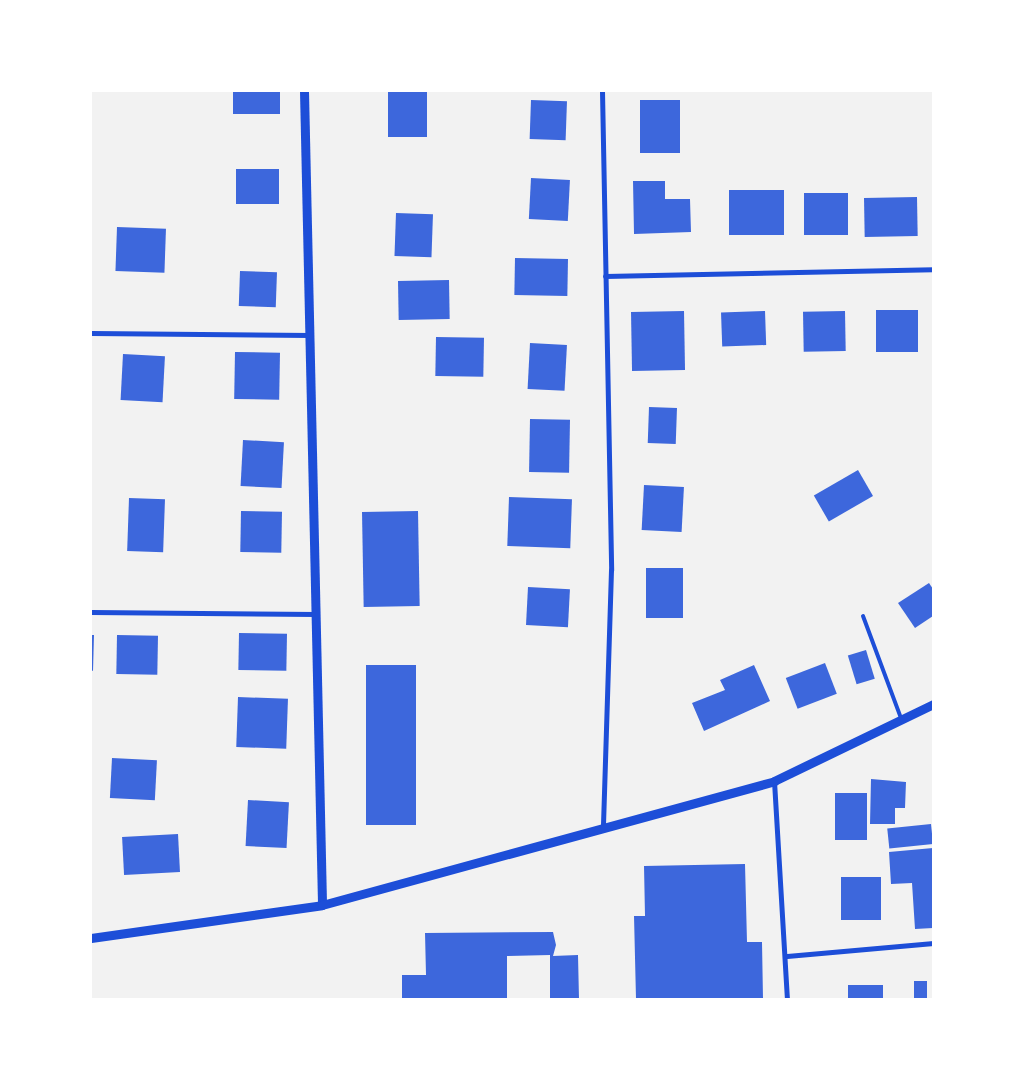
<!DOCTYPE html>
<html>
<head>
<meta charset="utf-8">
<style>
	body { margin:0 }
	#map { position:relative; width:1024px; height:1090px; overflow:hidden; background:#f2f2f2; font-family:"Work Sans",sans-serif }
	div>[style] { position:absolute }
	.building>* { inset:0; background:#3d67dc; transform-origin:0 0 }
	.service>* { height:4px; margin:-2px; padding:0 2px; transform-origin:2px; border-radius:2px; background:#1d4ed8 }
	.minor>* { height:5px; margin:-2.5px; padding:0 2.5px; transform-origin:2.5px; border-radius:2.5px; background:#1d4ed8 }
	.tertiary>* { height:9px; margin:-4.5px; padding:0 4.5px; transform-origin:4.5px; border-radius:4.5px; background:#1d4ed8 }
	span { translate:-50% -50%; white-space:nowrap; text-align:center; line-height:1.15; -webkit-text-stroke:4px #fff; paint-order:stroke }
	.frame { position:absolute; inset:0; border:92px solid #fff; pointer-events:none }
</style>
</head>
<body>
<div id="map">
	<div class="building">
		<i style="left:233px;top:91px;width:47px;height:23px"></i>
		<i style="left:388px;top:91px;width:39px;height:46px"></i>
		<i style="left:531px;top:100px;width:36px;height:39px;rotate:2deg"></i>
		<i style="left:640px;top:100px;width:40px;height:53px"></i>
		<i style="left:236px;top:169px;width:43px;height:35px"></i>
		<i style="left:531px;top:178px;width:39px;height:41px;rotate:3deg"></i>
		<i style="clip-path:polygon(633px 181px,665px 181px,665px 199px,690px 199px,691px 232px,634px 234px)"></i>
		<i style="left:784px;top:190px;width:45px;height:55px;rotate:90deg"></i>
		<i style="left:848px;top:193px;width:42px;height:44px;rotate:90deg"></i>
		<i style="left:917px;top:197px;width:39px;height:53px;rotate:89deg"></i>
		<i style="left:396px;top:213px;width:37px;height:43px;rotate:2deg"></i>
		<i style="left:117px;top:227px;width:49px;height:44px;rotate:2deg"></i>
		<i style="left:515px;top:258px;width:53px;height:37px;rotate:1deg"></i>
		<i style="left:240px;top:271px;width:37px;height:35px;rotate:2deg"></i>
		<i style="left:449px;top:280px;width:39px;height:51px;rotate:89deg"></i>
		<i style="left:918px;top:310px;width:42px;height:42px;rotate:90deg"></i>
		<i style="left:684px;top:311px;width:59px;height:53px;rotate:89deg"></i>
		<i style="left:765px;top:311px;width:34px;height:44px;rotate:88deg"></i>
		<i style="left:845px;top:311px;width:40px;height:42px;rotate:89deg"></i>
		<i style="left:436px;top:337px;width:48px;height:39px;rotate:1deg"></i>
		<i style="left:530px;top:343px;width:37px;height:46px;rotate:3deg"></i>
		<i style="left:235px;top:352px;width:45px;height:47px;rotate:1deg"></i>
		<i style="left:123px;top:354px;width:42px;height:46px;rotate:3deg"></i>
		<i style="left:649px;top:407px;width:28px;height:36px;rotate:2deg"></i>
		<i style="left:530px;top:419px;width:40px;height:53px;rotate:1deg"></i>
		<i style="left:243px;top:440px;width:41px;height:46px;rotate:3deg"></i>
		<i style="left:858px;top:470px;width:30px;height:51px;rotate:60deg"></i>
		<i style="left:644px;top:485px;width:40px;height:45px;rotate:3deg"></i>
		<i style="left:509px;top:497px;width:63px;height:49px;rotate:2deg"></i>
		<i style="left:129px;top:498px;width:36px;height:53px;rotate:2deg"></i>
		<i style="left:241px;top:511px;width:41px;height:41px;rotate:1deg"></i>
		<i style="left:418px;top:511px;width:95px;height:56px;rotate:89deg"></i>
		<i style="left:646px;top:568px;width:37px;height:50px"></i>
		<i style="clip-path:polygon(929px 583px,933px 589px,933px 616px,915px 628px,898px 603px)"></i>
		<i style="left:528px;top:587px;width:42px;height:38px;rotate:3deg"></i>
		<i style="left:239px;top:633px;width:48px;height:37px;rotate:1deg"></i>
		<i style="clip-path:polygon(91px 635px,94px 635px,93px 671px,91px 670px)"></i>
		<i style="left:117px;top:635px;width:41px;height:39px;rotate:1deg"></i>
		<i style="left:866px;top:650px;width:30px;height:19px;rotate:73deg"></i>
		<i style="left:825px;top:663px;width:33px;height:42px;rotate:69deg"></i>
		<i style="left:366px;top:665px;width:50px;height:160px"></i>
		<i style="clip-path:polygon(754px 665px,770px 701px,704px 731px,692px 703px,725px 690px,720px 680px)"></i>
		<i style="left:238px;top:697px;width:50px;height:50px;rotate:2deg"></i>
		<i style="left:112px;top:758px;width:45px;height:40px;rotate:3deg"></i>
		<i style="clip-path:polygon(871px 779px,906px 782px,905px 808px,895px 808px,895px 824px,870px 824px)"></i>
		<i style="left:867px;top:793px;width:47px;height:32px;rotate:90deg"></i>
		<i style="left:248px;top:800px;width:41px;height:46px;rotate:3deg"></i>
		<i style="left:931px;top:824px;width:20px;height:44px;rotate:84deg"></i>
		<i style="left:178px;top:834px;width:38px;height:56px;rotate:87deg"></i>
		<i style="clip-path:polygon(933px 848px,933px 928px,915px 929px,912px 883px,891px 884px,889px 852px)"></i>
		<i style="clip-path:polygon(745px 864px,747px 942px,762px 942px,763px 999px,636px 999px,634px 916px,645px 916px,644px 866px)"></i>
		<i style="left:841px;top:877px;width:40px;height:43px"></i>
		<i style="clip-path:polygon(553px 932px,556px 945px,553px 956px,578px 955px,579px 999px,550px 999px,550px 955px,507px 956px,507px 999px,402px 999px,402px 975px,426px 975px,425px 933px)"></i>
		<i style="left:914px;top:981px;width:13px;height:18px"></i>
		<i style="left:848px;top:985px;width:35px;height:14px"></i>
	</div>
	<div class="service">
		<i style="left:863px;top:616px;width:109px;rotate:69.6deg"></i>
	</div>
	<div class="minor">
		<i style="left:602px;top:91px;width:479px;rotate:88.9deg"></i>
		<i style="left:611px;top:570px;width:257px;rotate:91.8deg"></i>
		<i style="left:605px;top:276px;width:328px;rotate:-1.2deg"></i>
		<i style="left:91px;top:333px;width:219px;rotate:0.5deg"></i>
		<i style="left:91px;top:612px;width:225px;rotate:0.5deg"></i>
		<i style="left:774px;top:781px;width:218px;rotate:86.6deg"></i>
		<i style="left:787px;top:956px;width:147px;rotate:-5.1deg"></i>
	</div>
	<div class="tertiary">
		<i style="left:304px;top:91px;width:814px;rotate:88.73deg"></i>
		<i style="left:91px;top:938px;width:233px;rotate:-8.1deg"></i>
		<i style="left:322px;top:905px;width:469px;rotate:-15.3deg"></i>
		<i style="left:774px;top:781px;width:177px;rotate:-25.8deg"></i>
	</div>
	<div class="frame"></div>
</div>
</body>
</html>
